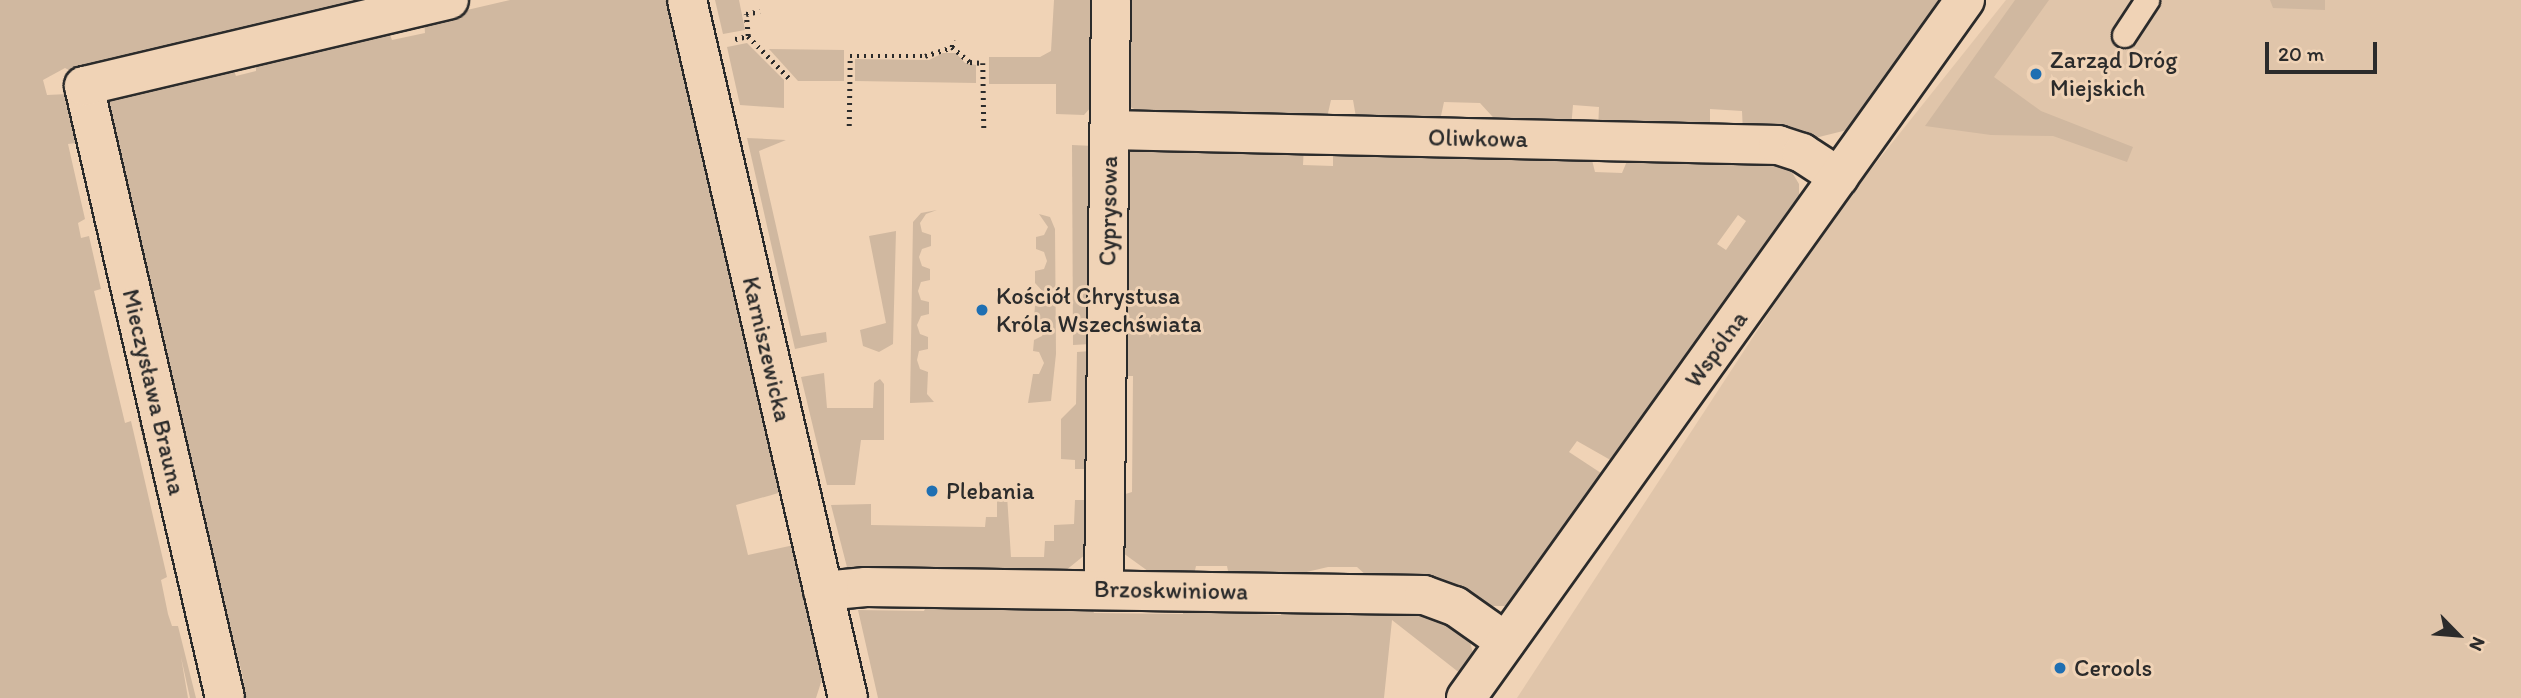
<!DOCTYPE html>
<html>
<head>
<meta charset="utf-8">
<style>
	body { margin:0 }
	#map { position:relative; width:2521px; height:698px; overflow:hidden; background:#f0d3b6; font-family:Itim,sans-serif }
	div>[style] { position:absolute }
	.built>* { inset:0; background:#e0c5aa }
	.green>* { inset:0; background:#d0b8a0 }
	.path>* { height:4.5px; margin-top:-2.25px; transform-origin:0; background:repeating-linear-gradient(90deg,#2b2b2b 0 2px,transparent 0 7px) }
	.roads { filter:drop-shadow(2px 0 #2b2b2b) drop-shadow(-2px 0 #2b2b2b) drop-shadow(0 2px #2b2b2b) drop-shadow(0 -2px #2b2b2b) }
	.service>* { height:23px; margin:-11.5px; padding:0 11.5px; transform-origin:11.5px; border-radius:11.5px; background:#f0d3b6 }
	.minor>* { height:38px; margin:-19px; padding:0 19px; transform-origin:19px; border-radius:19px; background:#f0d3b6 }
	.tertiary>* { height:38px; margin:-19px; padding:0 19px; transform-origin:19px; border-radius:19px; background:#f0d3b6 }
	.dots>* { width:19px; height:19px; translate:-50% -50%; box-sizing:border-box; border:4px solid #f0d3b6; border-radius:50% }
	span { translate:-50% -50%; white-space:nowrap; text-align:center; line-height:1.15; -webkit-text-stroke:6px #f0d3b6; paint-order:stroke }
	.poi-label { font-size:24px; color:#2b2b2b }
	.left { translate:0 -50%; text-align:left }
	.street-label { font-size:24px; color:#2b2b2b }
	.north { position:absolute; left:2423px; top:600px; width:70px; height:70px; -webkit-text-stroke:5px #f0d3b6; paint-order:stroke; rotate:115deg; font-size:19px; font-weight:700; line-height:28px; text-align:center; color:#2b2b2b }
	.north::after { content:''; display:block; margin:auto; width:24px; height:32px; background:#2b2b2b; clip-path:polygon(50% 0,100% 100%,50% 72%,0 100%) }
	.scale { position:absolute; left:2265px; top:42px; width:112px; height:32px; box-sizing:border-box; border:4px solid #2b2b2b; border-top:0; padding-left:9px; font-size:21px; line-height:24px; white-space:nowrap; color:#2b2b2b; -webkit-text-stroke:5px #f0d3b6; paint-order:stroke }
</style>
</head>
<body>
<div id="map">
	<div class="built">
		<i style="clip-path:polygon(2006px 0,2521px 0,2521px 698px,1517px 698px,1825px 227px)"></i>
	</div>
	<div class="green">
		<i style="clip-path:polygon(0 0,387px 0,129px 62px,71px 71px,65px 68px,43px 80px,47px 95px,68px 94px,98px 215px,93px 217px,76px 143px,68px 144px,85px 219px,78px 223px,81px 238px,89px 236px,101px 289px,94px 291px,109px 356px,125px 423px,131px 421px,167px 577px,161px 580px,168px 614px,172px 626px,178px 626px,196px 698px,190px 698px,181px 657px,188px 698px,0 698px)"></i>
		<i style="clip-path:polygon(510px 0,667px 0,782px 492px,736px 505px,748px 555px,794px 545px,824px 673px,816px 698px,241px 698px,237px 680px,243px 678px,238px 658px,232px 660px,214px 586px,220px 584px,205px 517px,200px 518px,106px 104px,110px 97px,232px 65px,236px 76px,256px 71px,256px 65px,388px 29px,392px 40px,425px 33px,424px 20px)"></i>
		<i style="clip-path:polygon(715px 0,739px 0,745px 30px,723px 34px)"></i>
		<i style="clip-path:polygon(1054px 0,1094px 0,1092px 106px,1084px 115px,1056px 114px,1056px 84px,989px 84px,989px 57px,1040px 57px,1051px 51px)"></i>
		<i style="clip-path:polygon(1122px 0,1942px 0,1851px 129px,1815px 138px,1743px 133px,1742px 111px,1710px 109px,1710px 132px,1598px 130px,1599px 107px,1573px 105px,1571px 128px,1502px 127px,1480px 103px,1444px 102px,1439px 125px,1357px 123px,1353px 100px,1331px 100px,1326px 122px,1147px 116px,1127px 105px)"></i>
		<i style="clip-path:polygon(2015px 0,2049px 0,1994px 77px,2041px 111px,2133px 147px,2127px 162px,2053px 136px,1991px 135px,1925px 126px)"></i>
		<i style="clip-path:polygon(2270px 0,2325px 0,2325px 10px,2273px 8px)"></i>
		<i style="clip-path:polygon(747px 43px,784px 80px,784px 108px,740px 105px,727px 47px)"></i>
		<i style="clip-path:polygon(769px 49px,844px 50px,844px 81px,798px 81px)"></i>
		<i style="clip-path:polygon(943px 53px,956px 53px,965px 63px,976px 65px,976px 83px,855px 81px,855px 59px,929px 60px)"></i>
		<i style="clip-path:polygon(747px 138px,786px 140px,759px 151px,801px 336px,826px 332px,827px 342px,795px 349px)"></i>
		<i style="clip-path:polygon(1072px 145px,1094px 146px,1091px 344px,1073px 345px)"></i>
		<i style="clip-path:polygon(evenodd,1304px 145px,1303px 165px,1333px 166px,1333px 148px,1590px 152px,1595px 172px,1622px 173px,1630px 154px,1756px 156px,1790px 169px,1799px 184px,1799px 201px,1614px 462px,1577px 441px,1569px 452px,1604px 475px,1515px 599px,1505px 606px,1484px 606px,1368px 577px,1357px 567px,1328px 567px,1285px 577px,1229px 576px,1227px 566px,1196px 566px,1194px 575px,1152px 574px,1123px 553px,1119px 496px,1132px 492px,1133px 376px,1120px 376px,1128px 154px,1133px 149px,1304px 145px,1738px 215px,1746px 221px,1726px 250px,1717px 244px,1738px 215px)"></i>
		<i style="clip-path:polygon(937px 210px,926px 214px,920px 223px,922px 232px,931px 235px,931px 246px,922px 249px,919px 257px,922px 266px,930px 269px,930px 280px,921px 282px,918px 291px,921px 300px,929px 302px,929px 314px,921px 316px,917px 325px,920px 334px,928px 337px,928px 349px,919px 351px,917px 360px,920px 369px,928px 372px,927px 394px,934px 402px,910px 403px,913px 222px,921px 213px)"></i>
		<i style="clip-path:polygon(1039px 214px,1050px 217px,1055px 229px,1056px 354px,1051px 401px,1028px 403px,1033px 374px,1039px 374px,1044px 363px,1039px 352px,1033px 351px,1034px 340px,1042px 336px,1045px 329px,1042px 320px,1034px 317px,1035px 306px,1046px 295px,1035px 283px,1035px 271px,1044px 269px,1047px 261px,1044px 252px,1036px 249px,1036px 237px,1044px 235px,1048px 227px)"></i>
		<i style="clip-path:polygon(896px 231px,893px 344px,879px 352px,863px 346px,860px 330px,886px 323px,869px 236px)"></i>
		<i style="clip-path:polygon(1091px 351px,1091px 469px,1075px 469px,1075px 460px,1061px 459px,1061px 419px,1076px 404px,1077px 352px)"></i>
		<i style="clip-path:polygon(824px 373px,827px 408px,873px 408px,874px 383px,880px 379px,884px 384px,884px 440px,861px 440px,855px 485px,827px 485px,801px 377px)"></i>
		<i style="clip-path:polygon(146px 418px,190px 608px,184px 610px,138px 419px)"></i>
		<i style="clip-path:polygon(997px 494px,1007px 495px,1011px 557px,1044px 557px,1045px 541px,1054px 541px,1054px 525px,1074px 524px,1075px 500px,1090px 500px,1086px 554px,1065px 571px,848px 571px,831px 505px,871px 504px,871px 525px,985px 527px,986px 517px,997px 517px)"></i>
		<i style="clip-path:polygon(928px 602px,1091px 605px,1094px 613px,1183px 614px,1183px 605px,1256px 606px,1256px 614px,1281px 615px,1282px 606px,1427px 610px,1469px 637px,1473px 654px,1461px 674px,1392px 620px,1384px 698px,878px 698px,858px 610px,924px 611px)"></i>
	</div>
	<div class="path">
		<i style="left:748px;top:36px;width:22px;rotate:-95deg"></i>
		<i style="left:746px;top:14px;width:14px;rotate:-12deg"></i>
		<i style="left:735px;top:39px;width:13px;rotate:-13deg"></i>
		<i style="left:748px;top:36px;width:62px;rotate:45.7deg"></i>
		<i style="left:952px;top:47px;width:23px;rotate:40deg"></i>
		<i style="left:970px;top:62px;width:13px;rotate:4deg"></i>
		<i style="left:983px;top:63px;width:66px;rotate:89.1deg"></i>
		<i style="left:849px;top:126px;width:70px;rotate:-89.2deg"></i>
		<i style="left:850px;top:56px;width:75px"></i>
		<i style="left:925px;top:56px;width:28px;rotate:-18deg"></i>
		<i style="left:952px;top:47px;width:7px;rotate:-82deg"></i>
	</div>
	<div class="roads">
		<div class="service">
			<i style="left:2124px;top:35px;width:42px;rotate:-56.7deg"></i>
		</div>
		<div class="minor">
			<i style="left:1109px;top:130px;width:669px;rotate:1.28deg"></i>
			<i style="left:1778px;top:145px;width:25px;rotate:18deg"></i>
			<i style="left:1802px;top:153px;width:44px;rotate:33deg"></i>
			<i style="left:1104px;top:589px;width:589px;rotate:-89.32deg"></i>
			<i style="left:823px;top:591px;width:43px;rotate:-5.3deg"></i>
			<i style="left:866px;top:587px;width:558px;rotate:0.82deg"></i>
			<i style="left:1424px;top:595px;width:33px;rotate:20deg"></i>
			<i style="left:1455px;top:606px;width:62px;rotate:35.2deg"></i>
			<i style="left:225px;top:698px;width:628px;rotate:-102.97deg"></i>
			<i style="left:84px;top:86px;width:375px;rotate:-13.3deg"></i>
		</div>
		<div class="tertiary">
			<i style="left:687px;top:0;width:716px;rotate:77.01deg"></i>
			<i style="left:1466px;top:698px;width:858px;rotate:-54.44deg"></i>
		</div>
	</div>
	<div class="dots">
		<i style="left:2036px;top:74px;background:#1f6fb2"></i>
		<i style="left:982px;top:310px;background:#1f6fb2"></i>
		<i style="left:932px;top:491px;background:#1f6fb2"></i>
		<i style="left:2060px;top:668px;background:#1f6fb2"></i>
	</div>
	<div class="poi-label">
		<span class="left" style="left:2050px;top:74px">Zarząd Dróg<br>Miejskich</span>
		<span class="left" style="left:996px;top:310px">Kościół Chrystusa<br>Króla Wszechświata</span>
		<span class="left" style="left:946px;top:491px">Plebania</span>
		<span class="left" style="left:2074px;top:668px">Cerools</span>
	</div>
	<div class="street-label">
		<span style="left:1478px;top:138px;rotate:1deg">Oliwkowa</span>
		<span style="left:1108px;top:211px;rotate:-89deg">Cyprysowa</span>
		<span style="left:767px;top:349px;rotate:77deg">Karniszewicka</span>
		<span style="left:1716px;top:349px;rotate:-54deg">Wspólna</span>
		<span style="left:154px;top:392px;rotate:77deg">Mieczysława Brauna</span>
		<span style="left:1171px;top:590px;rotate:1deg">Brzoskwiniowa</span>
	</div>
	<div class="north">N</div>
	<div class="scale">20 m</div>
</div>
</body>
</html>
